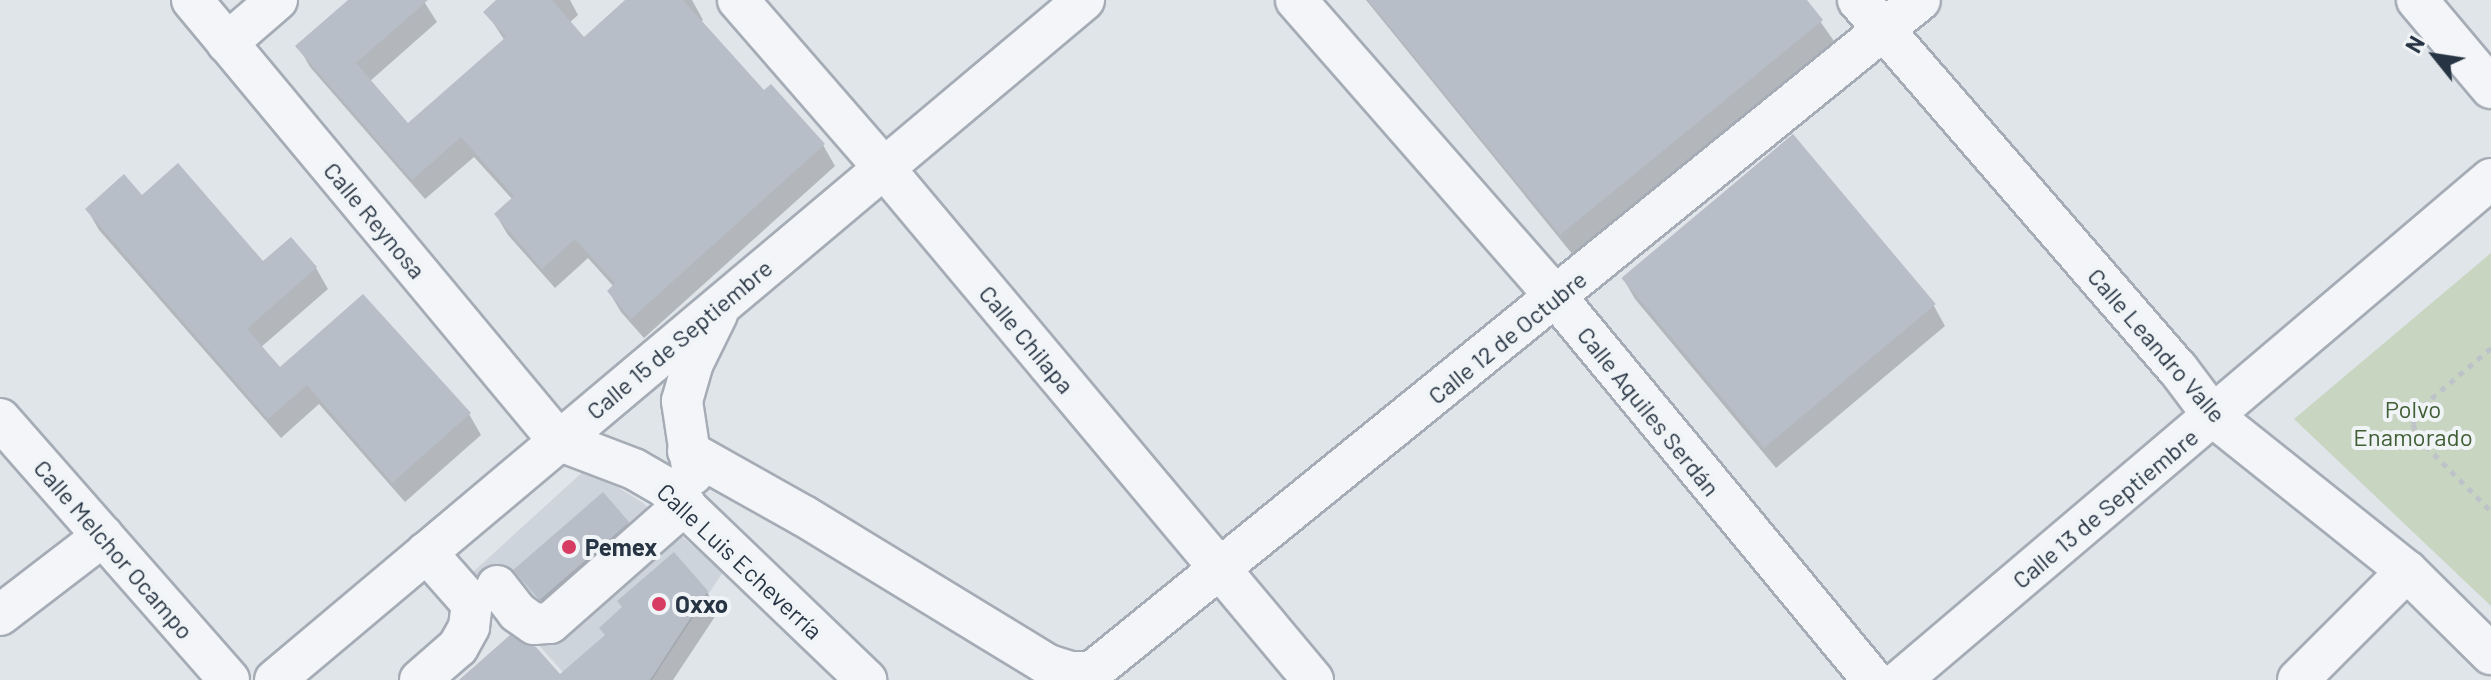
<!DOCTYPE html>
<html>
<head>
<meta charset="utf-8">
<style>
	body { margin:0 }
	#map { position:relative; width:2491px; height:680px; overflow:hidden; background:#e0e5ea; font-family:Barlow,sans-serif }
	div>[style] { position:absolute }
	.built>* { inset:0; background:#ced4dc }
	.green>* { inset:0; background:#c7d5c1 }
	.shadow>* { inset:0; background:#0003 }
	.building>* { inset:0; background:#b7bec8; transform-origin:0 0 }
	.path>* { height:5px; margin-top:-2.5px; transform-origin:0; background:repeating-linear-gradient(90deg,#bec3c9 0 6px,transparent 0 12px) }
	.roads { filter:drop-shadow(2px 0 #a5acb5) drop-shadow(-2px 0 #a5acb5) drop-shadow(0 2px #a5acb5) drop-shadow(0 -2px #a5acb5) }
	.minor>* { height:40px; margin:-20px; padding:0 20px; transform-origin:20px; border-radius:20px; background:#f3f5f8 }
	.dots>* { width:22px; height:22px; translate:-50% -50%; box-sizing:border-box; border:4px solid #f0f4f7; border-radius:50% }
	span { translate:-50% -50%; white-space:nowrap; text-align:center; line-height:1.15; -webkit-text-stroke:8px #f0f4f7; paint-order:stroke }
	.street-label { font-size:24px; color:#273443 }
	.park-label { font-size:24px; color:#405f34 }
	.poi-label { font-size:24px; color:#273443; font-weight:700 }
	.left { translate:0 -50%; text-align:left }
	.north { position:absolute; left:2395px; top:16px; width:80px; height:80px; -webkit-text-stroke:6px #f0f4f7; paint-order:stroke; rotate:300deg; font-size:22px; font-weight:700; line-height:32px; text-align:center; color:#273443 }
	.north::after { content:''; display:block; margin:auto; width:28px; height:36px; background:#273443; clip-path:polygon(50% 0,100% 100%,50% 72%,0 100%) }
</style>
</head>
<body>
<div id="map">
	<div class="built">
		<i style="clip-path:polygon(587px 468px,643px 503px,723px 572px,652px 680px,570px 680px,473px 572px)"></i>
	</div>
	<div class="green">
		<i style="clip-path:polygon(2491px 253px,2491px 606px,2294px 419px)"></i>
	</div>
	<div class="shadow">
		<i style="clip-path:polygon(351px 0,423px 0,437px 22px,369px 82px,408px 126px,505px 41px,486px 12px,499px 0,570px 0,578px 15px,569px 23px,584px 40px,628px 0,692px 0,703px 20px,700px 22px,764px 93px,823px 145px,835px 166px,644px 338px,621px 312px,609px 292px,614px 287px,588px 258px,555px 288px,508px 235px,496px 215px,513px 200px,474px 157px,425px 199px,310px 67px,298px 46px)"></i>
		<i style="clip-path:polygon(1366px 0,1805px 0,1834px 41px,1573px 255px)"></i>
		<i style="clip-path:polygon(142px 198px,263px 263px,290px 240px,316px 268px,328px 289px,260px 348px,280px 370px,469px 414px,481px 435px,405px 502px,319px 404px,281px 438px,99px 230px,87px 209px)"></i>
		<i style="clip-path:polygon(1623px 278px,1934px 306px,1945px 326px,1776px 468px,1635px 299px)"></i>
		<i style="clip-path:polygon(628px 523px,630px 528px,544px 604px,519px 576px)"></i>
		<i style="clip-path:polygon(707px 592px,718px 612px,673px 680px,462px 680px,560px 677px)"></i>
	</div>
	<div class="building">
		<i style="clip-path:polygon(348px 0,428px 0,356px 63px,408px 123px,506px 37px,483px 12px,496px 0,552px 0,584px 37px,625px 0,683px 0,764px 90px,771px 84px,825px 144px,631px 319px,607px 291px,615px 283px,575px 239px,542px 269px,494px 214px,514px 196px,461px 137px,412px 180px,295px 46px)"></i>
		<i style="clip-path:polygon(1368px 0,1807px 0,1823px 20px,1560px 235px)"></i>
		<i style="left:1793px;top:134px;width:222px;height:224px;rotate:50deg"></i>
		<i style="clip-path:polygon(178px 163px,263px 261px,291px 237px,317px 267px,247px 329px,280px 367px,363px 294px,471px 413px,392px 483px,307px 385px,268px 419px,85px 209px,124px 174px,142px 195px)"></i>
		<i style="left:603px;top:492px;width:40px;height:119px;rotate:49deg"></i>
		<i style="clip-path:polygon(674px 552px,708px 591px,650px 680px,459px 680px,510px 635px,536px 647px,560px 674px,605px 635px,599px 628px,622px 607px,617px 601px)"></i>
	</div>
	<div class="path">
		<i style="left:2491px;top:348px;width:94px;rotate:139.7deg"></i>
		<i style="left:2419px;top:409px;width:16px;rotate:112deg"></i>
		<i style="left:2413px;top:424px;width:14px;rotate:73deg"></i>
		<i style="left:2417px;top:437px;width:105px;rotate:45deg"></i>
	</div>
	<div class="roads">
		<div class="minor">
			<i style="left:192px;top:0;width:572px;rotate:50.25deg"></i>
			<i style="left:558px;top:440px;width:81px;rotate:20.9deg"></i>
			<i style="left:634px;top:469px;width:36px;rotate:30deg"></i>
			<i style="left:665px;top:487px;width:279px;rotate:43.8deg"></i>
			<i style="left:738px;top:0;width:223px;rotate:49deg"></i>
			<i style="left:884px;top:168px;width:668px;rotate:50.04deg"></i>
			<i style="left:1296px;top:0;width:395px;rotate:48.8deg"></i>
			<i style="left:1556px;top:297px;width:497px;rotate:50.4deg"></i>
			<i style="left:1858px;top:0;width:488px;rotate:49.1deg"></i>
			<i style="left:2178px;top:369px;width:60px;rotate:53.1deg"></i>
			<i style="left:2214px;top:417px;width:247px;rotate:38.6deg"></i>
			<i style="left:2407px;top:571px;width:118px;rotate:44.7deg"></i>
			<i style="left:2417px;top:0;width:115px;rotate:49.9deg"></i>
			<i style="left:227px;top:43px;width:66px;rotate:-40.7deg"></i>
			<i style="left:0;top:419px;width:347px;rotate:48.7deg"></i>
			<i style="left:688px;top:451px;width:133px;rotate:29.3deg"></i>
			<i style="left:804px;top:516px;width:286px;rotate:31.4deg"></i>
			<i style="left:1048px;top:665px;width:24px;rotate:17deg"></i>
			<i style="left:1071px;top:672px;width:21px"></i>
			<i style="left:1092px;top:672px;width:1066px;rotate:-39.06deg"></i>
			<i style="left:693px;top:474px;width:74px;rotate:-98.6deg"></i>
			<i style="left:682px;top:401px;width:40px;rotate:-74deg"></i>
			<i style="left:693px;top:363px;width:55px;rotate:-63.9deg"></i>
			<i style="left:497px;top:586px;width:33px;rotate:52deg"></i>
			<i style="left:517px;top:612px;width:21px;rotate:35deg"></i>
			<i style="left:534px;top:624px;width:16px;rotate:-4deg"></i>
			<i style="left:550px;top:623px;width:180px;rotate:-41.4deg"></i>
			<i style="left:0;top:615px;width:130px;rotate:-37.5deg"></i>
			<i style="left:275px;top:680px;width:1057px;rotate:-40.05deg"></i>
			<i style="left:420px;top:680px;width:50px;rotate:-41deg"></i>
			<i style="left:458px;top:647px;width:23px;rotate:-61deg"></i>
			<i style="left:469px;top:627px;width:23px;rotate:-83deg"></i>
			<i style="left:472px;top:604px;width:69px;rotate:-131.5deg"></i>
			<i style="left:1901px;top:680px;width:774px;rotate:-40.34deg"></i>
			<i style="left:2298px;top:680px;width:154px;rotate:-45deg"></i>
		</div>
	</div>
	<div class="dots">
		<i style="left:569px;top:547px;background:#d73d62"></i>
		<i style="left:659px;top:604px;background:#d73d62"></i>
	</div>
	<div class="street-label">
		<span style="left:375px;top:220px;rotate:50deg">Calle Reynosa</span>
		<span style="left:1507px;top:337px;rotate:-39deg">Calle 12 de Octubre</span>
		<span style="left:679px;top:339px;rotate:-40deg">Calle 15 de Septiembre</span>
		<span style="left:1027px;top:339px;rotate:50deg">Calle Chilapa</span>
		<span style="left:2157px;top:345px;rotate:49deg">Calle Leandro Valle</span>
		<span style="left:1649px;top:411px;rotate:51deg">Calle Aquiles Serdán</span>
		<span style="left:2105px;top:508px;rotate:-40deg">Calle 13 de Septiembre</span>
		<span style="left:114px;top:549px;rotate:49deg">Calle Melchor Ocampo</span>
		<span style="left:740px;top:561px;rotate:43deg">Calle Luis Echeverría</span>
	</div>
	<div class="park-label">
		<span style="left:2413px;top:423px">Polvo<br>Enamorado</span>
	</div>
	<div class="poi-label">
		<span class="left" style="left:585px;top:547px">Pemex</span>
		<span class="left" style="left:675px;top:604px">Oxxo</span>
	</div>
	<div class="north">N</div>
</div>
</body>
</html>
